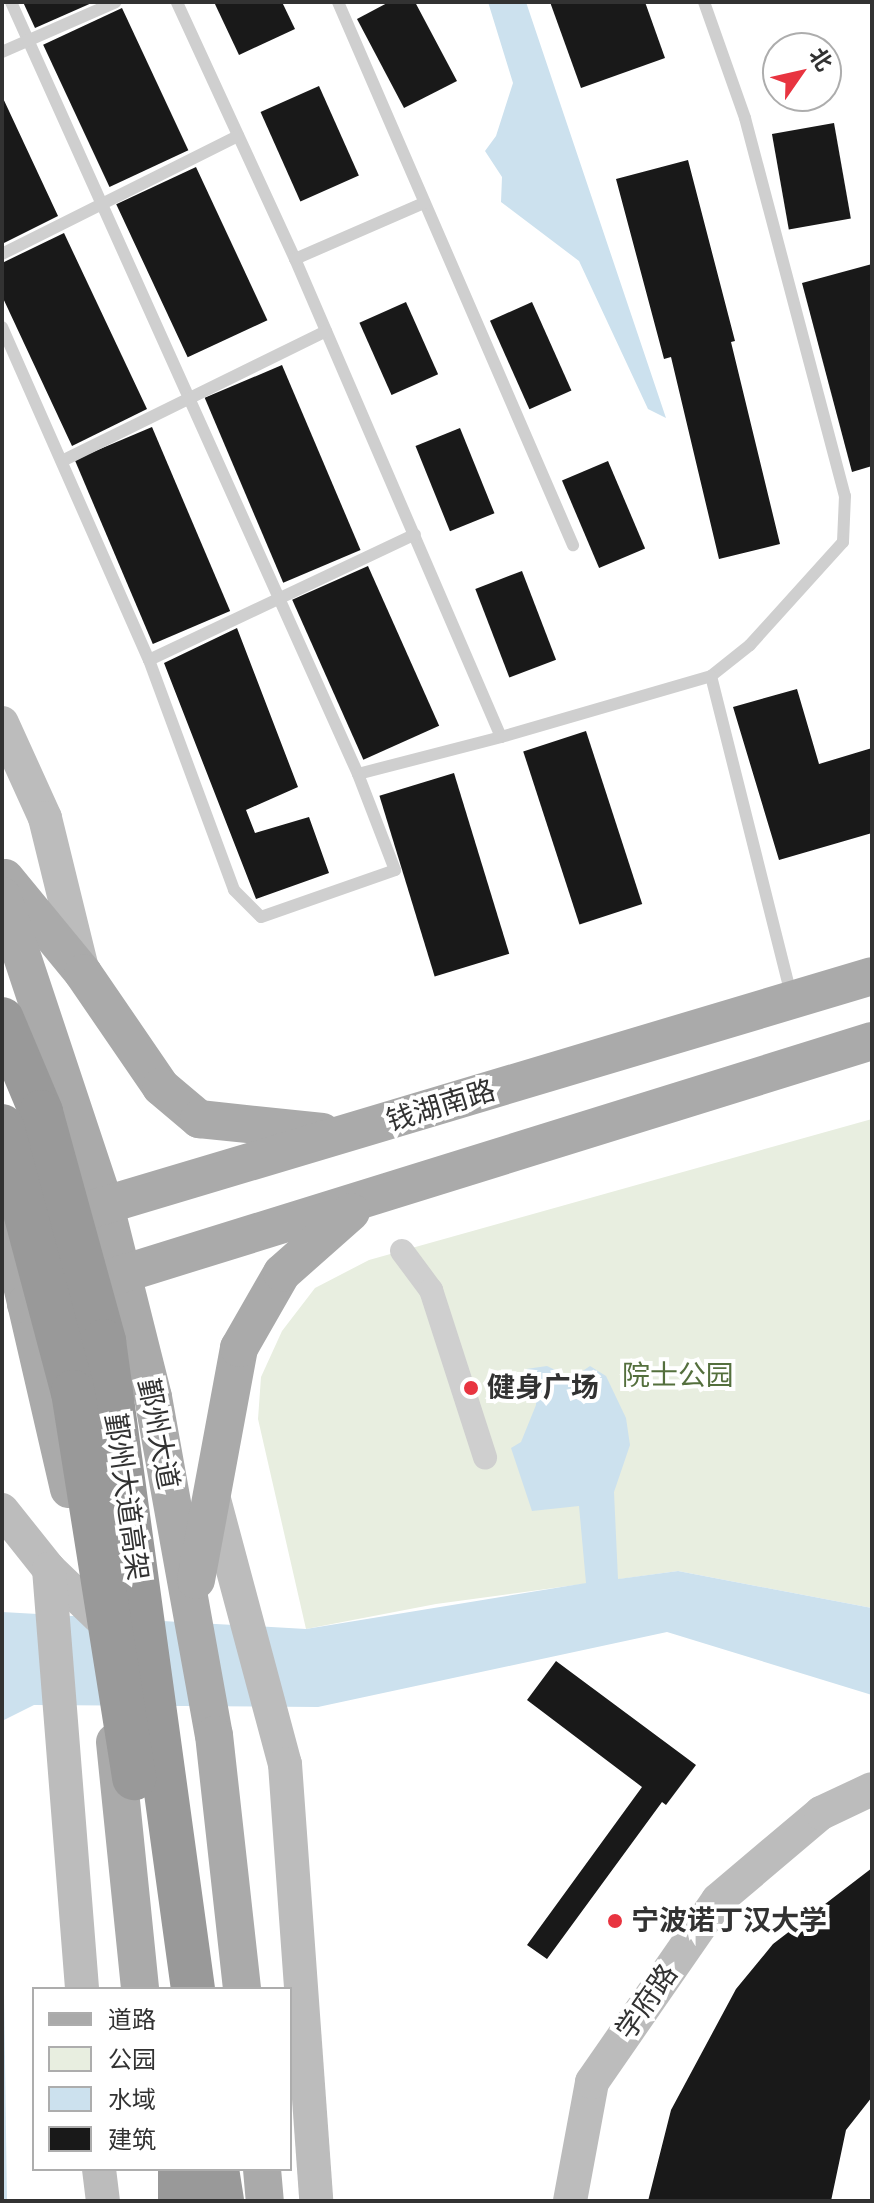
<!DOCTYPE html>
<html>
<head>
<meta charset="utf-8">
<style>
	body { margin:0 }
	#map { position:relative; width:874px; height:2203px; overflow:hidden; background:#fff; font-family:"Source Sans 3","Noto Sans SC",sans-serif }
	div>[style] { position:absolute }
	.green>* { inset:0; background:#e8eee0 }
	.water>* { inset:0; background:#cce1ee }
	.building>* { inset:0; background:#191919; transform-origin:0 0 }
	.lane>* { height:12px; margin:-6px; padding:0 6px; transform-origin:6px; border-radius:6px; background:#cfcfcf }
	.street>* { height:24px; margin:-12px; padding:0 12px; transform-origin:12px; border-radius:12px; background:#cfcfcf }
	.secondary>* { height:34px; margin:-17px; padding:0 17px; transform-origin:17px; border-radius:17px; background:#bcbcbc }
	.primary>* { height:38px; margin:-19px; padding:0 19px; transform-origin:19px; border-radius:19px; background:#aaa }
	.highway>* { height:44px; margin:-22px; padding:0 22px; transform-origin:22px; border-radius:22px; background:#999 }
	.highway-bridge>* { height:44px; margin:-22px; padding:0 22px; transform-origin:22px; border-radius:22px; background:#999 }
	.dots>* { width:22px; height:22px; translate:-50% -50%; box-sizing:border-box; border:4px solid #fff; border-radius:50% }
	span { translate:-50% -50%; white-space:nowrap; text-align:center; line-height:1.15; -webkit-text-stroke:8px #fff; paint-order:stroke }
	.street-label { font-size:28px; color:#323232 }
	.park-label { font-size:28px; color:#546f3d }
	.poi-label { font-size:28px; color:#323232; font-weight:700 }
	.left { translate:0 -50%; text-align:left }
	.frame { position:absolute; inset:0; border:4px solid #323232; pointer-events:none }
	.legend { position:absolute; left:32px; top:1987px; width:260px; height:184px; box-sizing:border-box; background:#fff; border:2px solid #adadad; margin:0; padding:10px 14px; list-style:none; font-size:24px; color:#323232 }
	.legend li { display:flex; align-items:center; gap:16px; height:40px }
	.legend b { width:40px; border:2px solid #adadad }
	.north { position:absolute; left:762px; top:32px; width:80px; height:80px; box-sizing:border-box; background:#fff; border:2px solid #adadad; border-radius:50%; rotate:56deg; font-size:22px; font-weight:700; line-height:32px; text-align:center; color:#323232 }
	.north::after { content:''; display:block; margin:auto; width:28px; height:36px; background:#e83440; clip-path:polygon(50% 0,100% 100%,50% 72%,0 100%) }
</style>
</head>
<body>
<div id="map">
	<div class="green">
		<i style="clip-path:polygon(872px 1119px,872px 1608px,678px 1571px,436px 1604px,306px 1629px,258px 1419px,261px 1377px,282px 1331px,315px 1288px,369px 1260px)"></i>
	</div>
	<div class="water">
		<i style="clip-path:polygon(488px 2px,526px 2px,666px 418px,648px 409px,579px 261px,501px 202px,502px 177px,485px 151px,496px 136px,513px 83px)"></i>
		<i style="clip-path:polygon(547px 1366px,572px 1378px,590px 1366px,606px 1376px,626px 1418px,630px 1445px,614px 1492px,618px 1579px,678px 1571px,872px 1608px,872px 1695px,667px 1632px,318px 1707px,34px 1705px,2px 1721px,2px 1612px,306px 1629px,586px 1583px,579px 1506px,532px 1511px,511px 1448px,521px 1442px,536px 1405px,536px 1388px,526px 1369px)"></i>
		<i style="clip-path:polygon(2px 1974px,4px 1993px,7px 2201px,2px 2201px)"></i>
	</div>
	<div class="building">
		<i style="clip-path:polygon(23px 2px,94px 2px,35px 28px)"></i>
		<i style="clip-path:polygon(214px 2px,282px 2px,295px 29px,239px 55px)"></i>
		<i style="clip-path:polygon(389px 2px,415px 2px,457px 81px,404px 108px,357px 19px)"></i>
		<i style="clip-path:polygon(550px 2px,645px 2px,665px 58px,581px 88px)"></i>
		<i style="left:122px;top:8px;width:157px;height:87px;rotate:65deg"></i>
		<i style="left:319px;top:86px;width:98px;height:64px;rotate:66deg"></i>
		<i style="clip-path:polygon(2px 96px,58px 216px,2px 244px)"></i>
		<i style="left:834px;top:123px;width:97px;height:63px;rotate:80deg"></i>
		<i style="clip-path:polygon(688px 160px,735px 341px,731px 342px,780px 544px,719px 559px,671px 357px,664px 359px,616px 179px)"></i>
		<i style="left:196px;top:167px;width:169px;height:88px;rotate:65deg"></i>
		<i style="clip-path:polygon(64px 233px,147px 409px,72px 446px,2px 296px,2px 263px)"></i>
		<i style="clip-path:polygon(872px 264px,872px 466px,852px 472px,802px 283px)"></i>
		<i style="left:406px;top:302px;width:79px;height:51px;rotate:66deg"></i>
		<i style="left:532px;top:302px;width:97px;height:46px;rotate:66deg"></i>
		<i style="left:282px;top:365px;width:201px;height:84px;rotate:67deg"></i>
		<i style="left:152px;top:427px;width:200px;height:84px;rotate:67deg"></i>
		<i style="left:460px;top:428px;width:92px;height:48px;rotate:68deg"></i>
		<i style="left:608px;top:461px;width:95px;height:50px;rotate:67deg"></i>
		<i style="left:368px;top:566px;width:175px;height:83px;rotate:66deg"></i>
		<i style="left:522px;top:571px;width:95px;height:50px;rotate:69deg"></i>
		<i style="clip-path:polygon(237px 628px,298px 787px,246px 810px,255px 833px,309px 817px,329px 873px,256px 899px,164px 663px)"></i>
		<i style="clip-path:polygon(797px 689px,819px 764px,872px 748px,872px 833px,779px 860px,733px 707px)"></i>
		<i style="left:586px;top:731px;width:182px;height:66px;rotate:72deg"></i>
		<i style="left:454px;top:773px;width:189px;height:78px;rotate:73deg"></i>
		<i style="clip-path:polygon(556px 1661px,696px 1765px,666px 1805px,662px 1802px,547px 1959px,527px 1945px,642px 1787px,527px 1700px)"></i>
		<i style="clip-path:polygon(872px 1868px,872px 2097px,846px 2130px,831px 2201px,648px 2201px,671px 2110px,736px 1989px,773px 1944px)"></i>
	</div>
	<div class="lane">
		<i style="left:11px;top:2px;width:846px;rotate:65.8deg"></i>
		<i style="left:358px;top:774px;width:148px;rotate:-14.5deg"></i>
		<i style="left:501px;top:737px;width:520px;rotate:-113.31deg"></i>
		<i style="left:295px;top:259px;width:283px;rotate:-114.7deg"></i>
		<i style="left:338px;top:2px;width:592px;rotate:66.6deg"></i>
		<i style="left:704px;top:2px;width:123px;rotate:70.5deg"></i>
		<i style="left:745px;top:118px;width:391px;rotate:75.2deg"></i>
		<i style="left:845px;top:496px;width:46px;rotate:92.5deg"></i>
		<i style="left:843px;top:542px;width:139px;rotate:132.1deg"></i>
		<i style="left:750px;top:645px;width:50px;rotate:141.5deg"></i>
		<i style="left:711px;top:676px;width:328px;rotate:75.9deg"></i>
		<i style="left:2px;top:52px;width:124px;rotate:-23.7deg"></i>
		<i style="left:2px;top:254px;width:264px;rotate:-26.6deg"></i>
		<i style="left:295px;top:259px;width:141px;rotate:-23.5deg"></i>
		<i style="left:2px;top:327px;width:364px;rotate:66.2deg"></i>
		<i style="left:149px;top:660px;width:245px;rotate:69.7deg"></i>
		<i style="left:234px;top:890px;width:38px;rotate:45deg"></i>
		<i style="left:261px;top:917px;width:142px;rotate:-19.3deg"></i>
		<i style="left:395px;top:870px;width:103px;rotate:-111.1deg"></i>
		<i style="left:64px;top:460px;width:292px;rotate:-26.2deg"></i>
		<i style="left:149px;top:660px;width:294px;rotate:-25.3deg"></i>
		<i style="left:501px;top:737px;width:219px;rotate:-16.2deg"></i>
	</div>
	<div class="street">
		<i style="left:402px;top:1251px;width:49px;rotate:53.4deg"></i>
		<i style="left:431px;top:1290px;width:176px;rotate:72.1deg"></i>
	</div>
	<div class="secondary">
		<i style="left:2px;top:723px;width:104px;rotate:65.6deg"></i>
		<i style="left:45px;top:818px;width:160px;rotate:76.2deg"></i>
		<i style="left:212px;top:1492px;width:282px;rotate:75deg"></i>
		<i style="left:285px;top:1764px;width:438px;rotate:85.9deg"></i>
		<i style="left:2px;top:1510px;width:75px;rotate:51.5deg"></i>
		<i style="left:49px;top:1569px;width:69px;rotate:43.8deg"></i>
		<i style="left:49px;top:1569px;width:421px;rotate:85.5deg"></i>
		<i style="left:99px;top:2169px;width:32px;rotate:83deg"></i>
		<i style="left:570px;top:2201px;width:121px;rotate:-79.5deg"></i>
		<i style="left:592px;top:2082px;width:221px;rotate:-55.3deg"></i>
		<i style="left:718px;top:1900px;width:135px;rotate:-40.2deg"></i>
		<i style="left:821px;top:1813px;width:56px;rotate:-25.2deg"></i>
	</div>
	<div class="primary">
		<i style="left:5px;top:878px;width:123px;rotate:50.6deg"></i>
		<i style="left:83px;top:973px;width:138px;rotate:55.6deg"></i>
		<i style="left:161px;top:1087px;width:50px;rotate:40.1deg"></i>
		<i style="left:199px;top:1119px;width:124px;rotate:6deg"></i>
		<i style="left:2px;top:896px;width:327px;rotate:71.6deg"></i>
		<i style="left:105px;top:1206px;width:197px;rotate:75.9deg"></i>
		<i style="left:153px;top:1397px;width:343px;rotate:79.8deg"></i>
		<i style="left:214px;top:1735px;width:256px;rotate:83.7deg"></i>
		<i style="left:82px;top:1212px;width:824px;rotate:-16.63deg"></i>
		<i style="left:8px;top:1225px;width:271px;rotate:77deg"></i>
		<i style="left:26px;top:1304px;width:886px;rotate:-17.27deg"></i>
		<i style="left:196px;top:1580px;width:236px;rotate:-79.5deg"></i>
		<i style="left:239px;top:1348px;width:86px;rotate:-60.2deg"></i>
		<i style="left:282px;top:1273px;width:92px;rotate:-41.5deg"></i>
		<i style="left:115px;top:1742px;width:248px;rotate:84.2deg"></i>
		<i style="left:262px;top:2169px;width:32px;rotate:85deg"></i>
	</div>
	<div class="highway">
		<i style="left:217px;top:2169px;width:32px;rotate:81deg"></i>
		<i style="left:180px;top:2201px;width:32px;rotate:-90deg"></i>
	</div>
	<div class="highway-bridge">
		<i style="left:2px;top:1019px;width:101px;rotate:67.2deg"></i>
		<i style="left:41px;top:1112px;width:238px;rotate:74.6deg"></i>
		<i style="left:104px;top:1341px;width:654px;rotate:82.18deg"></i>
		<i style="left:2px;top:1126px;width:275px;rotate:75.1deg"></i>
		<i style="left:73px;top:1392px;width:391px;rotate:81deg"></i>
	</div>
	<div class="dots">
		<i style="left:471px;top:1388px;background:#e83440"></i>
		<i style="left:615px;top:1921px;background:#e83440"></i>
	</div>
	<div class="street-label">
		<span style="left:441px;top:1106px;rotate:-17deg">钱湖南路</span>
		<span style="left:158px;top:1434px;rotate:79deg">鄞州大道</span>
		<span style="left:126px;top:1497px;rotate:82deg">鄞州大道高架</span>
		<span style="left:647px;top:2002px;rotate:-55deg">学府路</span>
	</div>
	<div class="park-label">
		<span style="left:678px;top:1376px">院士公园</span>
	</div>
	<div class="poi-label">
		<span class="left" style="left:487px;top:1388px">健身广场</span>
		<span class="left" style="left:631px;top:1921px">宁波诺丁汉大学</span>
	</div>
	<div class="frame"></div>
	<ul class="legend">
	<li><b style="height:10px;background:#aaa"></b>道路</li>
	<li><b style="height:22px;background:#e8eee0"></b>公园</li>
	<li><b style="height:22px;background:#cce1ee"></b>水域</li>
	<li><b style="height:22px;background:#191919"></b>建筑</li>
	</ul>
	<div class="north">北</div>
</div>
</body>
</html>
